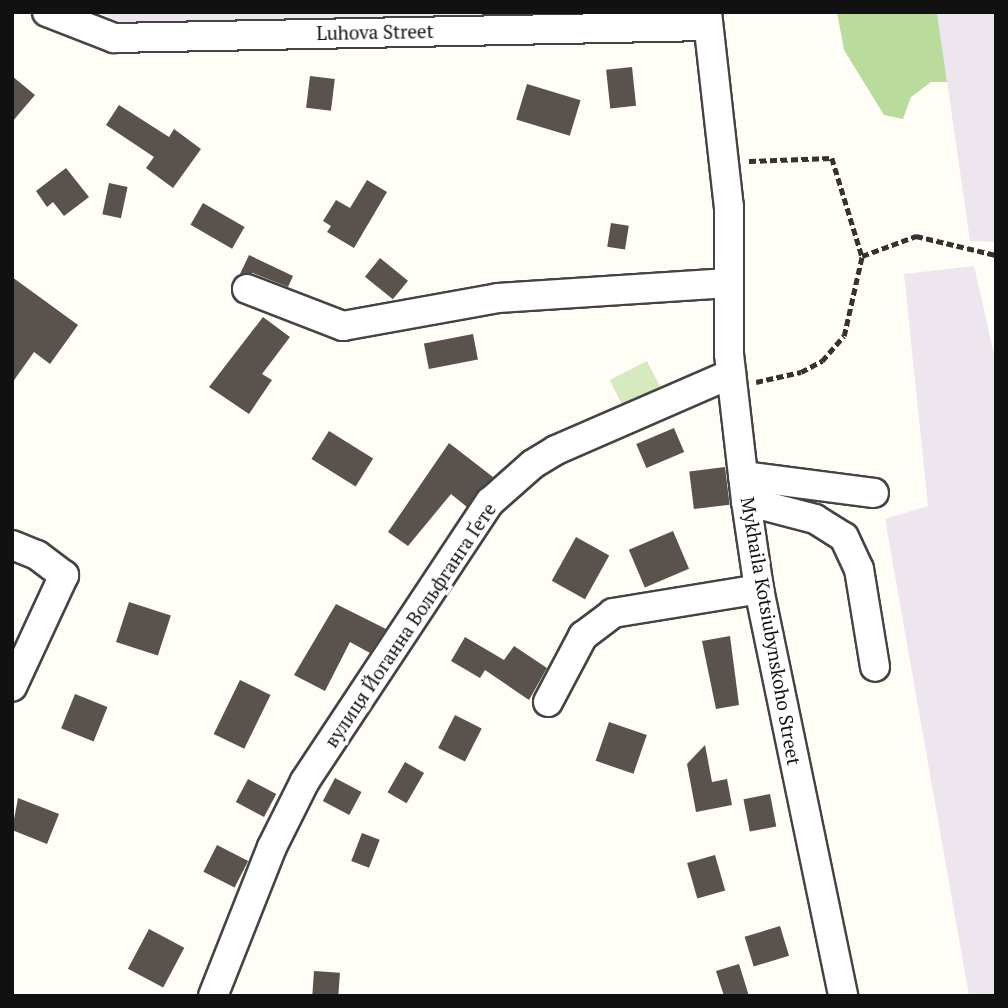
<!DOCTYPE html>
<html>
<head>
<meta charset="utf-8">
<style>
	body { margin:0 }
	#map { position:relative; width:1008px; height:1008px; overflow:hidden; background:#fffdf5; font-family:"PT Serif",serif }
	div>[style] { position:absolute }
	.industrial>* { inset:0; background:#eee6ef }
	.green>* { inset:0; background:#d5ebbd; transform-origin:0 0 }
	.forest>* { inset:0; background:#b9dc9c }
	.building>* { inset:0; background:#5a524d; transform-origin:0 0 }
	.path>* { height:4.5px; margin-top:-2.25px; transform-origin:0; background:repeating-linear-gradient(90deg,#333 0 7px,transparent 0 10.5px) }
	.roads { filter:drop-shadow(2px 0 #444) drop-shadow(-2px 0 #444) drop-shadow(0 2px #444) drop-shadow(0 -2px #444) }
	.minor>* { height:28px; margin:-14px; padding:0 14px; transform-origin:14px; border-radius:14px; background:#fff }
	span { translate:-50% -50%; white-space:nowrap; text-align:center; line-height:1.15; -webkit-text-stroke:7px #fff; paint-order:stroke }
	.street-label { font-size:19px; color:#111 }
	.frame { position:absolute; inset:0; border:14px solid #111; pointer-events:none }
</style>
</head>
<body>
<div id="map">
	<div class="industrial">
		<i style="clip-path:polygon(97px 12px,623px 12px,539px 22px,123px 23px)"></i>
		<i style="clip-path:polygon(937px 12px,996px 12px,996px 242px,970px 241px)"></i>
		<i style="clip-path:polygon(974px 266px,996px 363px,996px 996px,969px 996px,885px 519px,928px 506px,904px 274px)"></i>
	</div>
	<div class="green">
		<i style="left:647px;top:361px;width:29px;height:42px;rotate:63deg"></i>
	</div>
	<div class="forest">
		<i style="clip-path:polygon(837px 12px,937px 12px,947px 82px,931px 82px,911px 97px,903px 119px,884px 115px,844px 50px)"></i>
	</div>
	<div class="building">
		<i style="left:632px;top:67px;width:39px;height:26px;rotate:84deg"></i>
		<i style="clip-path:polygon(12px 76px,35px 95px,12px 122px)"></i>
		<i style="left:310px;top:76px;width:25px;height:32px;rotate:7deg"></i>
		<i style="left:527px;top:84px;width:56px;height:37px;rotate:17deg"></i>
		<i style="clip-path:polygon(119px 105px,169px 137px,174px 129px,201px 149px,173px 188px,146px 168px,154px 157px,106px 125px)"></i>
		<i style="clip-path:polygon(66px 168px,89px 197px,64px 216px,53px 202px,47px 207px,36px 191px)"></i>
		<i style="clip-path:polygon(367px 180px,387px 192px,354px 248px,327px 232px,331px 226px,323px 221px,336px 200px,350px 208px)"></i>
		<i style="left:109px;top:183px;width:19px;height:32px;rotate:12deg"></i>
		<i style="left:203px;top:203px;width:48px;height:25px;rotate:30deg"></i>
		<i style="left:611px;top:223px;width:18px;height:24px;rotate:9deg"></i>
		<i style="clip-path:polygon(249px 255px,293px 276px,288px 287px,253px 273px,240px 274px)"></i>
		<i style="left:380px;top:258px;width:36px;height:24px;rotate:39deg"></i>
		<i style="clip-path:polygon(12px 277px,78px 325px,50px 364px,34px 352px,12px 383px)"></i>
		<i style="clip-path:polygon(263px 317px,290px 337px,262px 374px,272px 380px,249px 414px,209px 387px)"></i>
		<i style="left:473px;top:334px;width:26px;height:50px;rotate:79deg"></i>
		<i style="left:674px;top:428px;width:26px;height:41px;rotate:67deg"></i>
		<i style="left:329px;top:431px;width:52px;height:33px;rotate:32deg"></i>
		<i style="clip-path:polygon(449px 443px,493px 477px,467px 507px,451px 494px,408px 546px,388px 532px)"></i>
		<i style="left:725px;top:467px;width:38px;height:36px;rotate:83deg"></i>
		<i style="left:673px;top:531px;width:41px;height:48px;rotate:67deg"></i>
		<i style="left:576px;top:537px;width:38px;height:50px;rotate:29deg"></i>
		<i style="left:129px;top:602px;width:44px;height:42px;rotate:18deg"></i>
		<i style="clip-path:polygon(336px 604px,386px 629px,370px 653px,350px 642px,325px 691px,294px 675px)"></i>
		<i style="clip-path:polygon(730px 636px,739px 705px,716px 709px,702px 641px)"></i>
		<i style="clip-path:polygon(465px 637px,504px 660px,514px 646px,547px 668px,529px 700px,485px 670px,480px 678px,451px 661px)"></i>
		<i style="left:240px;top:680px;width:34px;height:60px;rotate:26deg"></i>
		<i style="left:75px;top:694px;width:35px;height:37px;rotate:22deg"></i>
		<i style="left:455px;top:715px;width:30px;height:37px;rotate:27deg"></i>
		<i style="left:609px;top:722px;width:40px;height:41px;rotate:19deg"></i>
		<i style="clip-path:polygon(705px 745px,712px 782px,727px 779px,732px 805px,696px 812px,687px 764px)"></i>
		<i style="left:405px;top:762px;width:22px;height:35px;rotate:30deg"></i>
		<i style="left:335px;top:778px;width:30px;height:26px;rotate:28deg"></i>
		<i style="left:248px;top:779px;width:32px;height:26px;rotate:28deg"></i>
		<i style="left:770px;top:794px;width:33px;height:27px;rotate:79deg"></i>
		<i style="clip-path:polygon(18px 798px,59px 814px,47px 844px,12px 830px)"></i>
		<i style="left:362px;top:833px;width:19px;height:30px;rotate:21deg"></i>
		<i style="left:217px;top:845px;width:35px;height:30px;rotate:27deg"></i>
		<i style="left:715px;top:855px;width:37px;height:29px;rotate:74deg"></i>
		<i style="left:780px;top:926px;width:31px;height:37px;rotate:73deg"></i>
		<i style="left:149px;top:929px;width:40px;height:45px;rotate:28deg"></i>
		<i style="clip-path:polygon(739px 964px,749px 996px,724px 996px,716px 971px)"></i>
		<i style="left:314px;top:971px;width:26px;height:25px;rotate:4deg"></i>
	</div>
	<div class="path">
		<i style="left:749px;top:161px;width:83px;rotate:-2.1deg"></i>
		<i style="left:832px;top:158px;width:102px;rotate:73deg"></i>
		<i style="left:862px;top:256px;width:58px;rotate:-20.3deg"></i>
		<i style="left:916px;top:236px;width:82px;rotate:13.4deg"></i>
		<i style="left:756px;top:382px;width:46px;rotate:-12.5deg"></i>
		<i style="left:801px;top:372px;width:24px;rotate:-28deg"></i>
		<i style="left:822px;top:361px;width:33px;rotate:-49deg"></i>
		<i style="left:844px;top:336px;width:82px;rotate:-77.3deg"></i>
	</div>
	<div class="roads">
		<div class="minor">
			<i style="left:47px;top:12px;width:72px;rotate:21.2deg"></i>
			<i style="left:114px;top:38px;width:594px;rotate:-1.16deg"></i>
			<i style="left:707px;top:12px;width:196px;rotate:83.6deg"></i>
			<i style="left:729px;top:207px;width:147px;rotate:90deg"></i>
			<i style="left:729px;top:354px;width:148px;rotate:83.4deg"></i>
			<i style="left:746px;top:501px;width:89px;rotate:81.6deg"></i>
			<i style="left:759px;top:589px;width:416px;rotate:78.3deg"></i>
			<i style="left:247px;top:289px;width:103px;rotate:21.1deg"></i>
			<i style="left:343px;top:326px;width:158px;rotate:-10.2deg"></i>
			<i style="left:498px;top:298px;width:231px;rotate:-3.7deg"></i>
			<i style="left:743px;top:476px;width:132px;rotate:7.4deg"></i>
			<i style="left:746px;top:501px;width:71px;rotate:14.6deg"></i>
			<i style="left:815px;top:519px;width:34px;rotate:32deg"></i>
			<i style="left:844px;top:537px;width:35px;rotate:65deg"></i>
			<i style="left:859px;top:569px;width:99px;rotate:80.7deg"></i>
			<i style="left:12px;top:545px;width:27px;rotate:22deg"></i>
			<i style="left:37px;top:555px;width:34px;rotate:37deg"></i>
			<i style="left:64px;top:575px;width:123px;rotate:114.9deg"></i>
			<i style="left:548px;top:702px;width:75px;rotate:-62.1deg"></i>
			<i style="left:583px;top:636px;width:38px;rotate:-37deg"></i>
			<i style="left:613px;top:613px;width:148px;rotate:-9.3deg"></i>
			<i style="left:213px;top:996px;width:160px;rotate:-68.4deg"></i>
			<i style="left:272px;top:847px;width:74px;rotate:-63.4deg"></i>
			<i style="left:305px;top:781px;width:335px;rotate:-56.5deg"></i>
			<i style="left:490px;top:502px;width:57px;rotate:-41.5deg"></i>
			<i style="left:533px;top:464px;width:27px;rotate:-31deg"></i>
			<i style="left:556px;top:450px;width:191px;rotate:-23.5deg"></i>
		</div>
	</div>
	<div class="street-label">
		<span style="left:375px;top:32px;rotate:-1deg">Luhova Street</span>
		<span style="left:410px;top:625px;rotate:-56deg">вулиця Йоганна Вольфганга Ґете</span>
		<span style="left:771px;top:631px;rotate:80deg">Mykhaila Kotsiubynskoho Street</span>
	</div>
	<div class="frame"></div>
</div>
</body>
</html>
